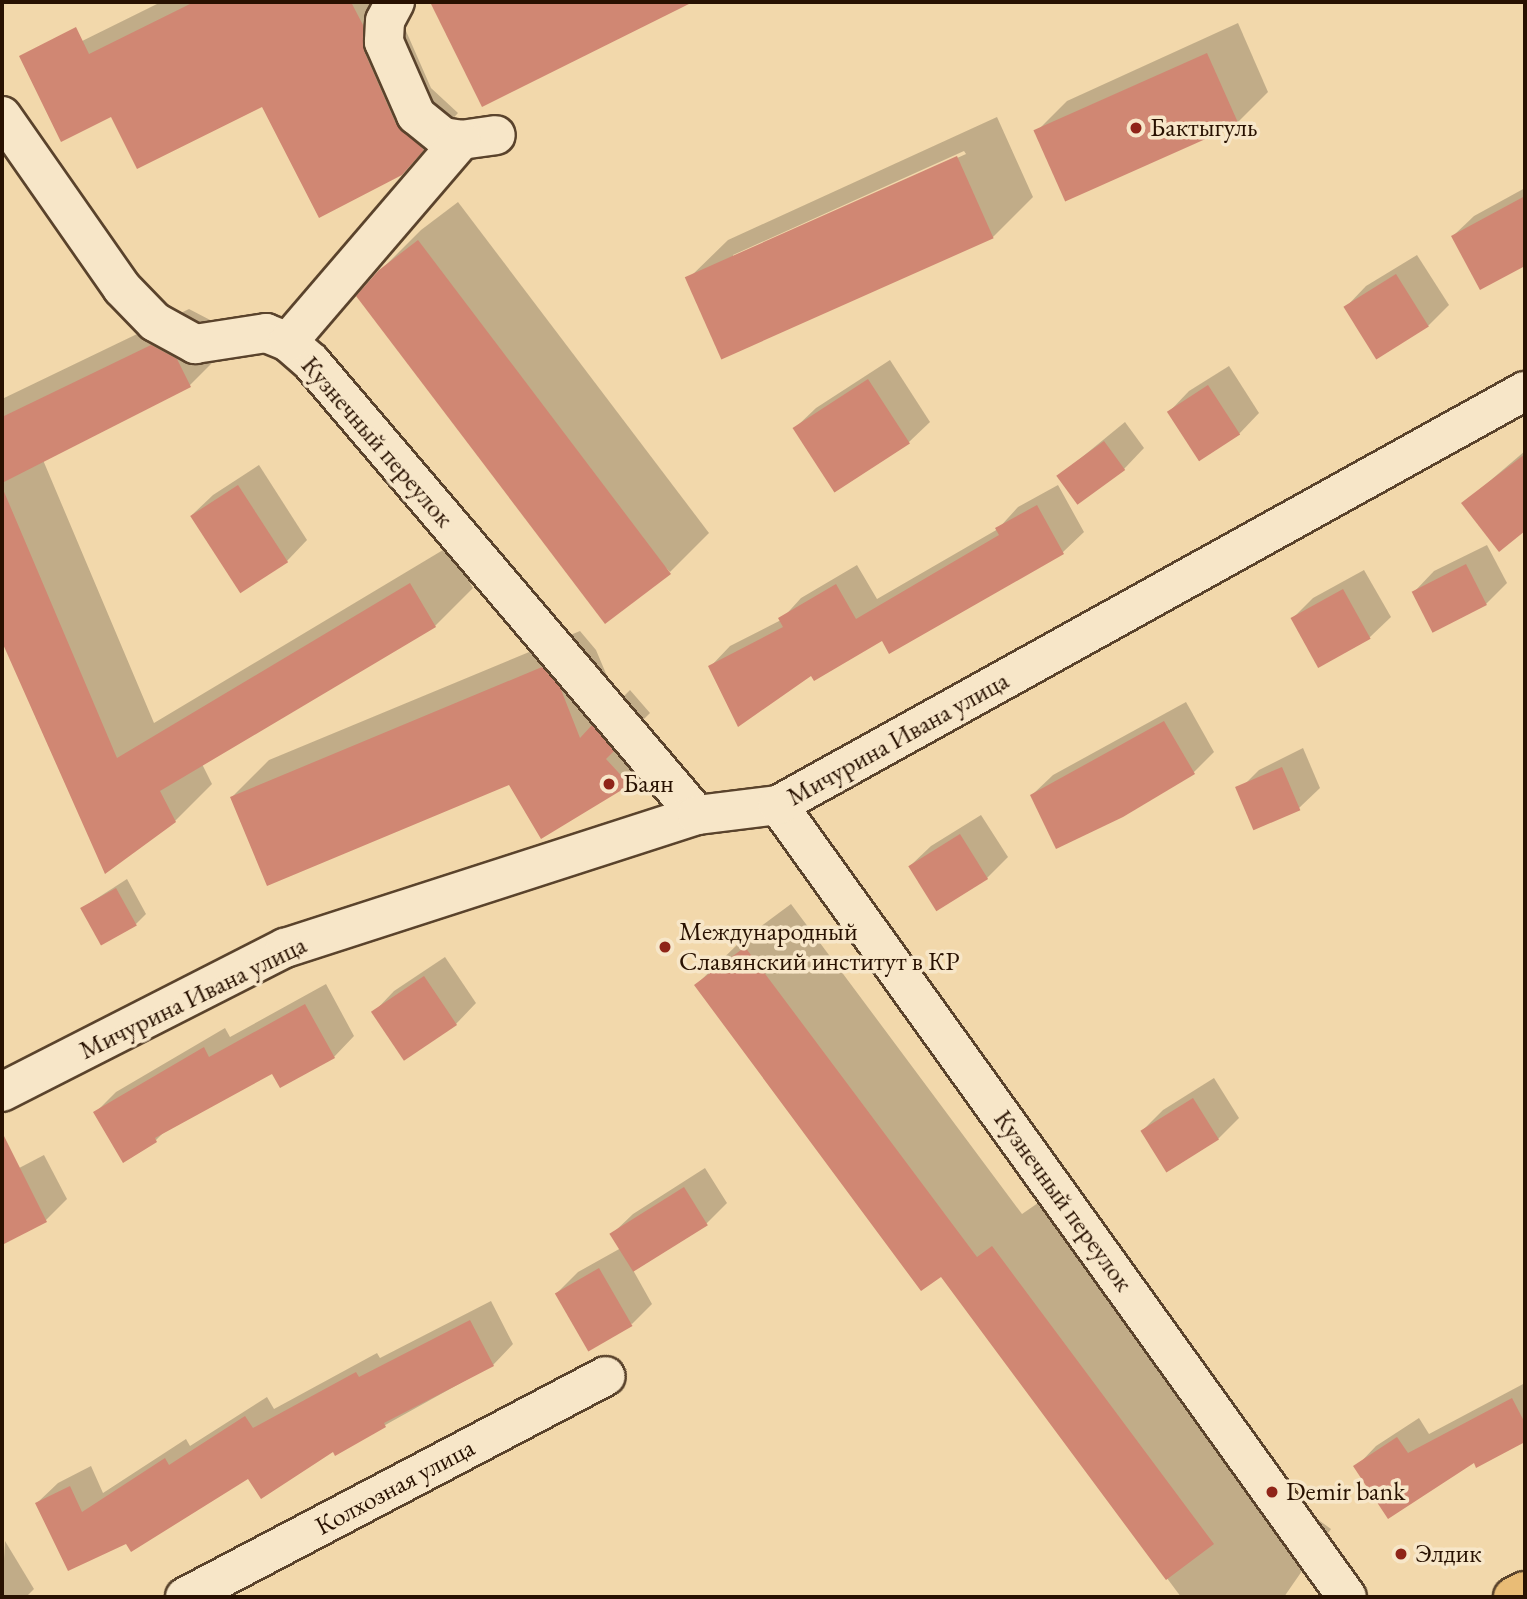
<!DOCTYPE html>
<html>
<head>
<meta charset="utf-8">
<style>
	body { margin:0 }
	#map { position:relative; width:1527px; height:1599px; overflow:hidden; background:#f2d8ab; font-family:"EB Garamond",serif }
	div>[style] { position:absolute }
	.shadow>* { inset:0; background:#0003 }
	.building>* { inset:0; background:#d08773; transform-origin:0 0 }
	.roads { filter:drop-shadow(2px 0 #5a432c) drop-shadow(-2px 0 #5a432c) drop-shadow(0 2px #5a432c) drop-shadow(0 -2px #5a432c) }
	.minor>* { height:38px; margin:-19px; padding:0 19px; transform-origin:19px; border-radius:19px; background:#f7e6c8 }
	.major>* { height:38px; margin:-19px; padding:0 19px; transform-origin:19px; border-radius:19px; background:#e9bc76 }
	.dots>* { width:19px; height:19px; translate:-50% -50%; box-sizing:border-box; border:4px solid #f7e6c8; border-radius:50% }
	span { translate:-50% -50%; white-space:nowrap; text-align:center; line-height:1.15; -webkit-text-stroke:7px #f7e6c8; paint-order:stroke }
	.poi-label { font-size:26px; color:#281101 }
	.left { translate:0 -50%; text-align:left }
	.street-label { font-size:26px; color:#281101 }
	.frame { position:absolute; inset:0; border:4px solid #281101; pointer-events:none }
</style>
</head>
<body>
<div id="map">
	<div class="shadow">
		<i style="clip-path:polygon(161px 2px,398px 2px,399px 15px,431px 88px,458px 113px,401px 174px,263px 104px,112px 115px,70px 47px)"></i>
		<i style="clip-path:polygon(459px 2px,689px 2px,483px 105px,441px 20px)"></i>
		<i style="clip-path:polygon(1238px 23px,1268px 92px,1238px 122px,1036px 132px,1067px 101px)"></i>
		<i style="clip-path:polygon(evenodd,997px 117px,1033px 197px,993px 237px,688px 279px,728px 240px,997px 117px,964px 151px,966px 154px,733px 259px,733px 255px,964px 151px)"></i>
		<i style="clip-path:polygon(1525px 188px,1525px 264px,1481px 288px,1453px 236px,1474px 216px)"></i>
		<i style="clip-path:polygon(458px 202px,709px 533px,670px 572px,380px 271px,421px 230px)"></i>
		<i style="clip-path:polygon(1417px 255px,1449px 305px,1428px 326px,1346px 307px,1366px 286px)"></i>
		<i style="clip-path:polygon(189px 309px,214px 322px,227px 348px,190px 385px,43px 460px,154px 723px,448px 547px,473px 588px,435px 626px,202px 764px,212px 784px,175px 821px,105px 871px,2px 638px,2px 399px)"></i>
		<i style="clip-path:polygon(890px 360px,930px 422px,909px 442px,835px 490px,795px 428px,816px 408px)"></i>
		<i style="clip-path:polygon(1229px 366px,1259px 413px,1239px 434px,1169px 412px,1189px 391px)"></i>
		<i style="clip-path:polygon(1125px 422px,1144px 448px,1124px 469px,1059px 476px)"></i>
		<i style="clip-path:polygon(1525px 451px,1525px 529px,1499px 549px,1464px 503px)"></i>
		<i style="clip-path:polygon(259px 465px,307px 540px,287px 561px,192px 515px,213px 495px)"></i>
		<i style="clip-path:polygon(1058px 485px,1084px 532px,1063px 552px,811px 673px,710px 667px,730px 646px,781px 620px,801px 598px,857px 565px,877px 599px,998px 529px,1018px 507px)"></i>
		<i style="clip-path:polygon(1487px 545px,1507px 583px,1486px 604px,1414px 592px,1434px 571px)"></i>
		<i style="clip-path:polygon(1364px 570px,1391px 617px,1370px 637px,1320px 666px,1293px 618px,1313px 598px)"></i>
		<i style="clip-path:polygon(580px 631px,596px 650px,618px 702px,630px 690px,650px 713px,642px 721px,666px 747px,629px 784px,510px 783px,232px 797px,269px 760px)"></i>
		<i style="clip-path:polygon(1186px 702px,1214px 752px,1194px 772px,1032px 795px,1053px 775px)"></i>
		<i style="clip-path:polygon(1303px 748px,1320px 788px,1299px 808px,1256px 828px,1238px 791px,1259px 770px)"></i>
		<i style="clip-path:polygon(981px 815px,1008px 857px,987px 878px,910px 866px,931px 846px)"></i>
		<i style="clip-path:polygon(127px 879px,146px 914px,136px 924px,82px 908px)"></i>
		<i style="clip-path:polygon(791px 904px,1022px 1214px,1038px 1203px,1283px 1533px,1306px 1511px,1331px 1529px,1284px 1597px,1181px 1597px,941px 1274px,696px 985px,741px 941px)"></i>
		<i style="clip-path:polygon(445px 957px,476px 1003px,456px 1024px,374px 1012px,394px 991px)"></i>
		<i style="clip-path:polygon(326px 984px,354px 1036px,334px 1057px,272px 1071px,168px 1128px,156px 1140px,95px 1113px,116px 1092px,225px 1028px,230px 1037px)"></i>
		<i style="clip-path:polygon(1214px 1078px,1239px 1118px,1218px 1139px,1168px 1171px,1142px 1131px,1163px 1110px)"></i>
		<i style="clip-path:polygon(44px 1155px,67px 1199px,46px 1220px,2px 1243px,2px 1177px)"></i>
		<i style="clip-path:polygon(705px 1168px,727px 1203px,707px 1223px,633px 1270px,652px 1304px,632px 1324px,557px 1293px,578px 1272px,621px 1248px,612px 1234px,633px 1214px)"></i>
		<i style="clip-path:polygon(491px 1301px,513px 1344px,493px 1365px,335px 1453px,334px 1450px,248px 1476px,126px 1542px,37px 1503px,58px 1483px,91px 1466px,103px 1493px,186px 1439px,190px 1446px,267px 1397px,274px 1409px,377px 1353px,380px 1358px)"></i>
		<i style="clip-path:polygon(1525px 1383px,1525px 1440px,1477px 1466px,1474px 1460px,1356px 1467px,1376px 1446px,1419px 1418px,1429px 1434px)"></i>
		<i style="clip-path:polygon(5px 1541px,34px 1589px,26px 1597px,2px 1597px)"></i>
	</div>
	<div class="building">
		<i style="clip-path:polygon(194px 2px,351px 2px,363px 25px,364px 51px,396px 124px,424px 150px,402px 175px,319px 218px,262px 107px,137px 169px,111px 117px,61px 142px,19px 56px,76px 27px,89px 54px)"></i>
		<i style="clip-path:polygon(430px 2px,693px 2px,482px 107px)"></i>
		<i style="left:1207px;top:53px;width:78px;height:190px;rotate:66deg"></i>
		<i style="left:957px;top:156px;width:90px;height:298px;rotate:66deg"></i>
		<i style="clip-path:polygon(1525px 196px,1525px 266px,1480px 290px,1451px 236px)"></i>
		<i style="clip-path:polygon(418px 240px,671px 574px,605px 624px,356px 296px,379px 270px)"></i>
		<i style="left:1396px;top:274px;width:62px;height:62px;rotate:58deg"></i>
		<i style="clip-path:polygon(151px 345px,177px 359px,191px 387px,2px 483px,2px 417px)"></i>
		<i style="left:868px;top:379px;width:77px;height:90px;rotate:57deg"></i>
		<i style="left:1208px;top:385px;width:59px;height:49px;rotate:57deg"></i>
		<i style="left:1104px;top:441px;width:36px;height:59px;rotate:54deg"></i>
		<i style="clip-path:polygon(1525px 454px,1525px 531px,1499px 552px,1461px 503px)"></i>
		<i style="left:238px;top:485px;width:92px;height:57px;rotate:57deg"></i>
		<i style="clip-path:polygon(2px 487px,117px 758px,410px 583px,436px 627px,160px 791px,176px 822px,105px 874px,2px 642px)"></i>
		<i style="clip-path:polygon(1037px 505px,1064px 554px,889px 654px,882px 641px,814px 681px,811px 676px,738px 727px,708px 666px,783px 627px,778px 618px,836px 584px,856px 619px,999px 535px,995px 528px)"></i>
		<i style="left:1466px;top:564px;width:46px;height:61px;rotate:63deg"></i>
		<i style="left:1343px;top:589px;width:57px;height:60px;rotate:61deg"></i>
		<i style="clip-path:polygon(542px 667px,560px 687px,580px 738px,592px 725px,614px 751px,606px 759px,630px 785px,541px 839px,509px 785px,267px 886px,230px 797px)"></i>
		<i style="clip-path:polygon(1164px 721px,1195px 774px,1123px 817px,1056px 849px,1030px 795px)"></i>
		<i style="left:1282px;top:767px;width:47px;height:51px;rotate:67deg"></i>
		<i style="left:960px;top:834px;width:53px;height:61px;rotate:58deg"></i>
		<i style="left:116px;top:888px;width:43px;height:41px;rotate:61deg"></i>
		<i style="clip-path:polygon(745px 947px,977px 1257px,992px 1246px,1214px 1544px,1166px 1580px,941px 1277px,921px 1291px,694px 985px)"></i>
		<i style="left:424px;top:976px;width:59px;height:64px;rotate:56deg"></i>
		<i style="clip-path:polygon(305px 1004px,335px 1058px,280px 1088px,272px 1074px,155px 1138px,157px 1142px,123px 1163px,93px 1112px,204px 1047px,209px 1057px)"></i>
		<i style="left:1193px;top:1098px;width:49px;height:62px;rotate:58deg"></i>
		<i style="clip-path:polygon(2px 1132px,47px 1222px,2px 1245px)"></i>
		<i style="left:684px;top:1187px;width:45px;height:88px;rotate:58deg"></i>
		<i style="left:599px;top:1268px;width:67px;height:51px;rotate:60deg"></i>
		<i style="clip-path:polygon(470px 1320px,494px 1366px,384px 1423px,386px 1427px,335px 1456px,333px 1452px,261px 1499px,248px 1479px,131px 1552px,126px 1544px,68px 1571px,35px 1503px,70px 1486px,82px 1512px,165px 1458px,169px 1465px,245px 1416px,253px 1428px,356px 1372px,359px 1377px)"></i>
		<i style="clip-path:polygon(1512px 1398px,1525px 1423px,1525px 1442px,1476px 1468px,1474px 1463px,1388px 1519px,1353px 1466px,1397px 1437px,1408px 1453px)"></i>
	</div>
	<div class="roads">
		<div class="minor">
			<i style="left:395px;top:2px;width:21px;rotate:118deg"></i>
			<i style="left:385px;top:21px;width:21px;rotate:93deg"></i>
			<i style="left:384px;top:42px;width:80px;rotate:66.3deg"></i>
			<i style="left:416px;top:115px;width:35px;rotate:39deg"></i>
			<i style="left:443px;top:137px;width:18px;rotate:9deg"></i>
			<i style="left:461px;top:140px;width:35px;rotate:-8deg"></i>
			<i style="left:2px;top:116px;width:210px;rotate:55.1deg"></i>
			<i style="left:122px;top:288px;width:47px;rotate:45.9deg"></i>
			<i style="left:155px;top:322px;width:46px;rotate:28.8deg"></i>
			<i style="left:195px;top:344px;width:72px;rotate:-8.8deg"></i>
			<i style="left:266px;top:333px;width:24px;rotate:22deg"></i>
			<i style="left:288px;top:342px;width:30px;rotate:41deg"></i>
			<i style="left:311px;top:362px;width:595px;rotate:49.57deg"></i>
			<i style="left:288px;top:342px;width:266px;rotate:-49.4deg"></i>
			<i style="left:778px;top:805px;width:975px;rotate:54.31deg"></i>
			<i style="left:2px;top:1092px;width:318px;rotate:-27deg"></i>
			<i style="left:285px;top:948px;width:433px;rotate:-17.9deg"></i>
			<i style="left:697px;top:815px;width:82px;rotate:-7deg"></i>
			<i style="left:778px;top:805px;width:854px;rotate:-29deg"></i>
			<i style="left:185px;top:1597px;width:475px;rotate:-27.7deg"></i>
		</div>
		<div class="major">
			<i style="left:1513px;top:1597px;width:13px;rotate:-27deg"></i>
		</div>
	</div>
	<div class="dots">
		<i style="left:1136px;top:128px;background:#8f2418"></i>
		<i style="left:609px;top:784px;background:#8f2418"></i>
		<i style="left:665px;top:947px;background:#8f2418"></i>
		<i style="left:1272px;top:1492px;background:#8f2418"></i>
		<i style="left:1401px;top:1554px;background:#8f2418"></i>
	</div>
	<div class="poi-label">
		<span class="left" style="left:1150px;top:128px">Бактыгуль</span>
		<span class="left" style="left:623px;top:784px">Баян</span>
		<span class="left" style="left:679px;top:947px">Международный<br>Славянский институт в КР</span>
		<span class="left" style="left:1286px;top:1492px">Demir bank</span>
		<span class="left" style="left:1415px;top:1554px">Элдик</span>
	</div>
	<div class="street-label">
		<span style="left:377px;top:442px;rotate:49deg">Кузнечный переулок</span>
		<span style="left:898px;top:739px;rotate:-29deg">Мичурина Ивана улица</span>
		<span style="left:193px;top:998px;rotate:-26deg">Мичурина Ивана улица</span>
		<span style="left:1063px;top:1201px;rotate:54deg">Кузнечный переулок</span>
		<span style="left:395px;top:1487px;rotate:-28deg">Колхозная улица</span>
	</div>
	<div class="frame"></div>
</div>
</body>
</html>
